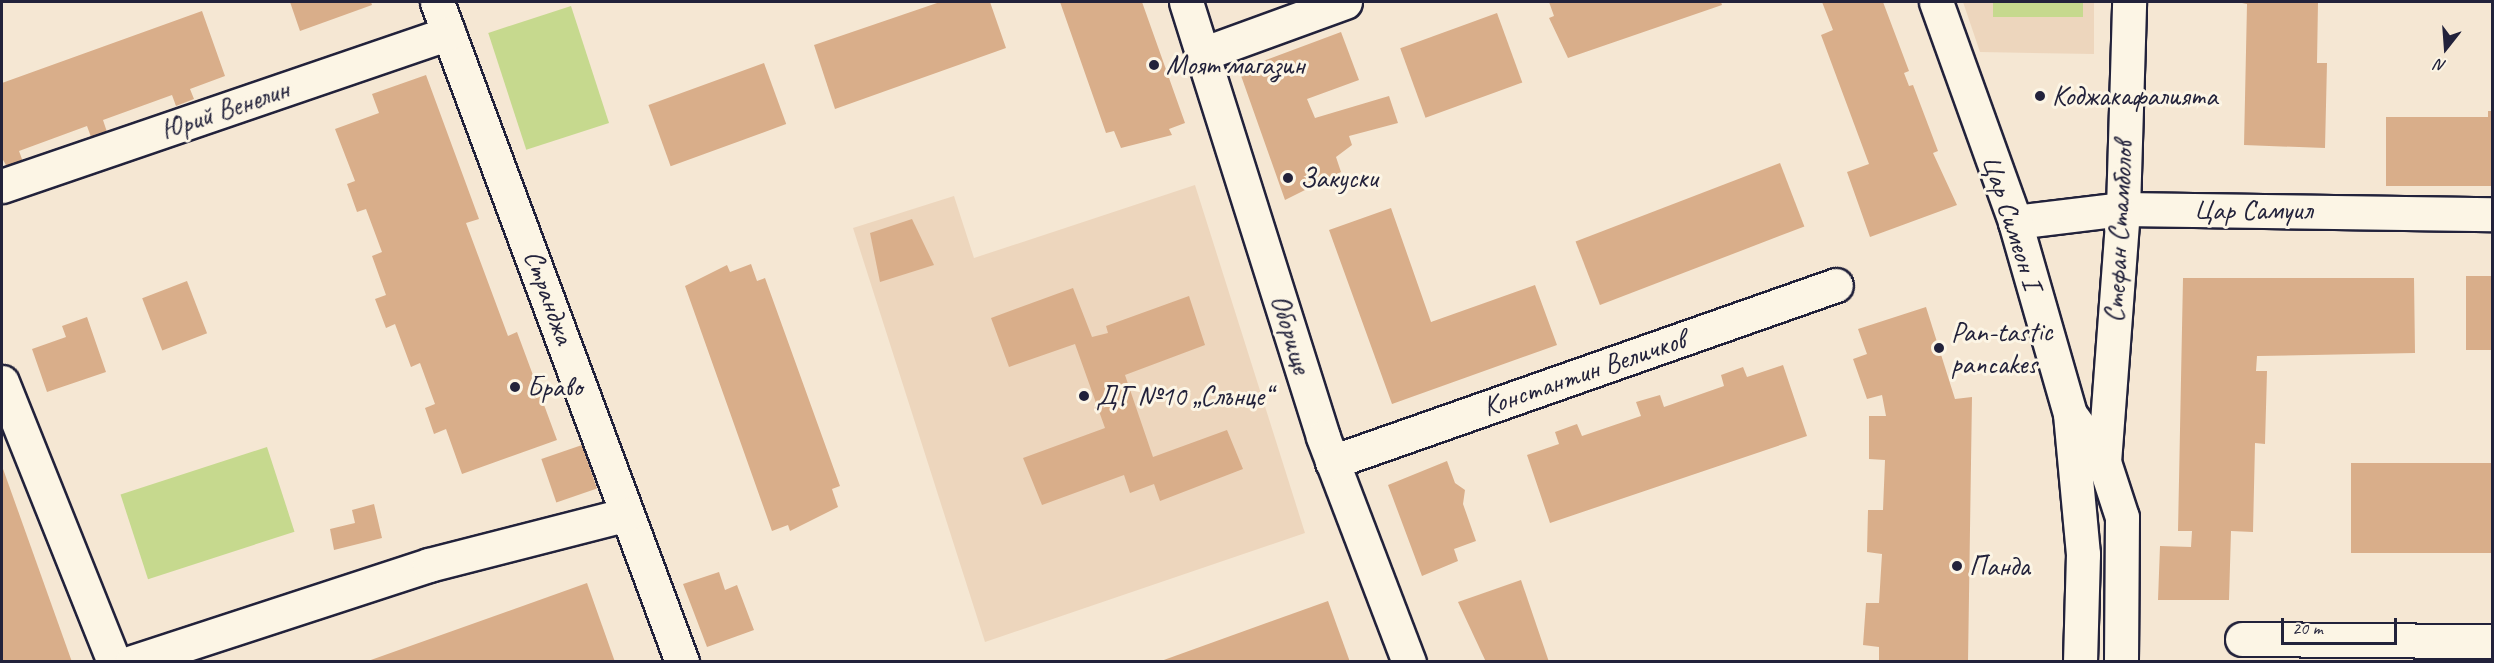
<!DOCTYPE html>
<html>
<head>
<meta charset="utf-8">
<style>
	body { margin:0 }
	#map { position:relative; width:2494px; height:663px; overflow:hidden; background:#f5e7d3; font-family:Caveat,sans-serif }
	div>[style] { position:absolute }
	.built>* { inset:0; background:#edd6bd }
	.green>* { inset:0; background:#c6d98e; transform-origin:0 0 }
	.building>* { inset:0; background:#d9ae8a; transform-origin:0 0 }
	.roads { filter:drop-shadow(2px 0 #22223b) drop-shadow(-2px 0 #22223b) drop-shadow(0 2px #22223b) drop-shadow(0 -2px #22223b) }
	.minor>* { height:33px; margin:-16.5px; padding:0 16.5px; transform-origin:16.5px; border-radius:16.5px; background:#fcf5e5 }
	.tertiary>* { height:33px; margin:-16.5px; padding:0 16.5px; transform-origin:16.5px; border-radius:16.5px; background:#fcf5e5 }
	.dots>* { width:16px; height:16px; translate:-50% -50%; box-sizing:border-box; border:3px solid #fcf5e5; border-radius:50% }
	span { translate:-50% -50%; white-space:nowrap; text-align:center; line-height:1.15; -webkit-text-stroke:6px #fcf5e5; paint-order:stroke }
	.poi-label { font-size:28px; color:#22223b }
	.left { translate:0 -50%; text-align:left }
	.street-label { font-size:28px; color:#22223b }
	.frame { position:absolute; inset:0; border:3px solid #22223b; pointer-events:none }
	.north { position:absolute; left:2416px; top:18px; width:60px; height:60px; -webkit-text-stroke:4px #fcf5e5; paint-order:stroke; rotate:197deg; font-size:16px; font-weight:700; line-height:24px; text-align:center; color:#22223b }
	.north::after { content:''; display:block; margin:auto; width:21px; height:27px; background:#22223b; clip-path:polygon(50% 0,100% 100%,50% 72%,0 100%) }
	.scale { position:absolute; left:2281px; top:618px; width:116px; height:27px; box-sizing:border-box; border:3px solid #22223b; border-top:0; padding-left:8px; font-size:18px; line-height:21px; white-space:nowrap; color:#22223b; -webkit-text-stroke:4px #fcf5e5; paint-order:stroke }
</style>
</head>
<body>
<div id="map">
	<div class="built">
		<i style="clip-path:polygon(1963px 2px,2094px 2px,2094px 54px,1980px 52px)"></i>
		<i style="clip-path:polygon(1195px 185px,1305px 533px,985px 642px,853px 228px,954px 196px,974px 258px)"></i>
	</div>
	<div class="green">
		<i style="left:1993px;top:2px;width:90px;height:15px"></i>
		<i style="left:571px;top:6px;width:123px;height:87px;rotate:72deg"></i>
		<i style="left:267px;top:447px;width:89px;height:154px;rotate:72deg"></i>
	</div>
	<div class="building">
		<i style="clip-path:polygon(290px 2px,371px 2px,372px 5px,300px 31px)"></i>
		<i style="clip-path:polygon(940px 2px,990px 2px,1006px 48px,835px 109px,814px 45px)"></i>
		<i style="clip-path:polygon(1060px 2px,1142px 2px,1185px 123px,1169px 129px,1172px 135px,1121px 148px,1114px 131px,1106px 133px)"></i>
		<i style="clip-path:polygon(1549px 2px,1721px 2px,1722px 5px,1568px 58px,1549px 18px,1554px 16px)"></i>
		<i style="clip-path:polygon(1822px 2px,1883px 2px,1909px 71px,1904px 73px,1909px 86px,1913px 85px,1938px 151px,1933px 153px,1957px 205px,1870px 237px,1847px 172px,1869px 164px,1821px 35px,1833px 30px)"></i>
		<i style="clip-path:polygon(2237px 2px,2318px 2px,2317px 63px,2327px 63px,2325px 148px,2244px 145px,2247px 4px)"></i>
		<i style="clip-path:polygon(202px 11px,225px 76px,190px 89px,194px 99px,176px 106px,172px 95px,103px 120px,107px 132px,91px 137px,87px 126px,19px 151px,23px 162px,7px 167px,2px 158px,2px 83px)"></i>
		<i style="left:1497px;top:13px;width:74px;height:103px;rotate:70deg"></i>
		<i style="clip-path:polygon(1341px 32px,1359px 80px,1307px 99px,1315px 118px,1389px 96px,1398px 123px,1349px 136px,1352px 145px,1336px 157px,1341px 172px,1285px 200px,1239px 70px)"></i>
		<i style="left:764px;top:63px;width:65px;height:123px;rotate:70deg"></i>
		<i style="clip-path:polygon(426px 75px,479px 219px,466px 223px,508px 336px,517px 332px,557px 440px,462px 474px,446px 429px,434px 434px,425px 408px,435px 404px,420px 363px,411px 367px,395px 324px,386px 328px,375px 299px,386px 295px,372px 256px,382px 252px,366px 209px,357px 212px,347px 184px,355px 181px,335px 129px,379px 113px,372px 94px)"></i>
		<i style="clip-path:polygon(2488px 111px,2492px 111px,2492px 186px,2386px 186px,2386px 117px,2488px 117px)"></i>
		<i style="left:1780px;top:163px;width:68px;height:219px;rotate:69deg"></i>
		<i style="clip-path:polygon(1391px 208px,1431px 322px,1535px 285px,1557px 345px,1392px 404px,1329px 230px)"></i>
		<i style="clip-path:polygon(912px 219px,934px 265px,880px 282px,870px 233px)"></i>
		<i style="clip-path:polygon(751px 264px,757px 281px,765px 278px,840px 486px,832px 489px,838px 507px,790px 531px,788px 525px,772px 531px,685px 286px,727px 265px,730px 272px)"></i>
		<i style="left:2466px;top:276px;width:26px;height:74px"></i>
		<i style="clip-path:polygon(2183px 278px,2414px 278px,2415px 353px,2257px 356px,2256px 371px,2267px 371px,2265px 444px,2255px 443px,2253px 532px,2231px 531px,2229px 600px,2158px 600px,2160px 546px,2191px 547px,2192px 531px,2178px 531px)"></i>
		<i style="left:187px;top:281px;width:56px;height:48px;rotate:69deg"></i>
		<i style="clip-path:polygon(1073px 288px,1092px 337px,1108px 333px,1106px 326px,1189px 296px,1205px 345px,1125px 375px,1153px 457px,1227px 430px,1243px 469px,1160px 501px,1154px 484px,1130px 493px,1124px 475px,1042px 505px,1023px 458px,1105px 428px,1075px 344px,1009px 367px,991px 318px)"></i>
		<i style="clip-path:polygon(1926px 307px,1955px 399px,1972px 397px,1968px 662px,1879px 662px,1879px 647px,1863px 645px,1866px 603px,1879px 603px,1882px 554px,1867px 552px,1868px 510px,1883px 510px,1885px 460px,1869px 459px,1869px 416px,1886px 416px,1882px 395px,1867px 399px,1853px 359px,1867px 354px,1858px 329px)"></i>
		<i style="clip-path:polygon(87px 317px,106px 372px,47px 392px,32px 349px,66px 337px,62px 326px)"></i>
		<i style="clip-path:polygon(1783px 365px,1807px 436px,1550px 523px,1527px 455px,1559px 444px,1555px 432px,1577px 424px,1582px 436px,1641px 416px,1636px 402px,1660px 395px,1664px 407px,1724px 386px,1721px 375px,1743px 367px,1747px 377px)"></i>
		<i style="left:582px;top:445px;width:46px;height:43px;rotate:71deg"></i>
		<i style="clip-path:polygon(1447px 461px,1455px 483px,1465px 490px,1463px 504px,1476px 541px,1454px 549px,1458px 561px,1422px 576px,1388px 485px)"></i>
		<i style="left:2351px;top:463px;width:141px;height:90px"></i>
		<i style="clip-path:polygon(2px 466px,72px 662px,2px 662px)"></i>
		<i style="clip-path:polygon(374px 504px,382px 538px,334px 550px,330px 529px,355px 523px,352px 510px)"></i>
		<i style="clip-path:polygon(719px 572px,725px 590px,737px 585px,754px 630px,707px 647px,683px 584px)"></i>
		<i style="clip-path:polygon(1521px 580px,1549px 662px,1486px 662px,1458px 602px)"></i>
		<i style="clip-path:polygon(587px 583px,615px 662px,368px 662px,368px 661px)"></i>
		<i style="clip-path:polygon(1328px 601px,1350px 662px,1161px 662px,1161px 661px)"></i>
	</div>
	<div class="roads">
		<div class="minor">
			<i style="left:437px;top:2px;width:704px;rotate:69.63deg"></i>
			<i style="left:1186px;top:2px;width:456px;rotate:72.5deg"></i>
			<i style="left:1323px;top:437px;width:241px;rotate:69.1deg"></i>
			<i style="left:1205px;top:53px;width:149px;rotate:-20deg"></i>
			<i style="left:2px;top:186px;width:472px;rotate:-18.9deg"></i>
			<i style="left:2015px;top:222px;width:109px;rotate:-6.9deg"></i>
			<i style="left:2123px;top:209px;width:369px;rotate:0.8deg"></i>
			<i style="left:2px;top:382px;width:302px;rotate:68.2deg"></i>
			<i style="left:1332px;top:462px;width:534px;rotate:-19.35deg"></i>
			<i style="left:2104px;top:462px;width:254px;rotate:-85.7deg"></i>
			<i style="left:2123px;top:209px;width:207px;rotate:-88.3deg"></i>
			<i style="left:2242px;top:639px;width:250px;rotate:0.5deg"></i>
			<i style="left:132px;top:662px;width:312px;rotate:-18.1deg"></i>
			<i style="left:429px;top:565px;width:204px;rotate:-14.4deg"></i>
		</div>
		<div class="tertiary">
			<i style="left:1936px;top:2px;width:234px;rotate:70.2deg"></i>
			<i style="left:2015px;top:222px;width:200px;rotate:74deg"></i>
			<i style="left:2070px;top:414px;width:141px;rotate:84.7deg"></i>
			<i style="left:2083px;top:554px;width:108px;rotate:91.6deg"></i>
			<i style="left:2073px;top:418px;width:54px;rotate:54.8deg"></i>
			<i style="left:2104px;top:462px;width:58px;rotate:71.9deg"></i>
			<i style="left:2122px;top:517px;width:145px;rotate:90.4deg"></i>
		</div>
	</div>
	<div class="dots">
		<i style="left:1154px;top:65px;background:#22223b"></i>
		<i style="left:2040px;top:96px;background:#22223b"></i>
		<i style="left:1288px;top:178px;background:#22223b"></i>
		<i style="left:1939px;top:348px;background:#22223b"></i>
		<i style="left:515px;top:387px;background:#22223b"></i>
		<i style="left:1084px;top:396px;background:#22223b"></i>
		<i style="left:1957px;top:566px;background:#22223b"></i>
	</div>
	<div class="poi-label">
		<span class="left" style="left:1166px;top:65px">Моят магазин</span>
		<span class="left" style="left:2052px;top:96px">Коджакафалията</span>
		<span class="left" style="left:1300px;top:178px">Закуски</span>
		<span class="left" style="left:1951px;top:348px">Pan-tastic<br>pancakes</span>
		<span class="left" style="left:527px;top:387px">Браво</span>
		<span class="left" style="left:1096px;top:396px">ДГ №10 „Слънце“</span>
		<span class="left" style="left:1969px;top:566px">Панда</span>
	</div>
	<div class="street-label">
		<span style="left:225px;top:110px;rotate:-19deg">Юрий Венелин</span>
		<span style="left:2253px;top:210px">Цар Самуил</span>
		<span style="left:2012px;top:222px;rotate:72deg">Цар Симеон I</span>
		<span style="left:2119px;top:232px;rotate:-87deg">Стефан Стамболов</span>
		<span style="left:549px;top:297px;rotate:70deg">Странджа</span>
		<span style="left:1291px;top:334px;rotate:73deg">Оборище</span>
		<span style="left:1584px;top:373px;rotate:-19deg">Константин Величков</span>
	</div>
	<div class="frame"></div>
	<div class="north">N</div>
	<div class="scale">20 m</div>
</div>
</body>
</html>
